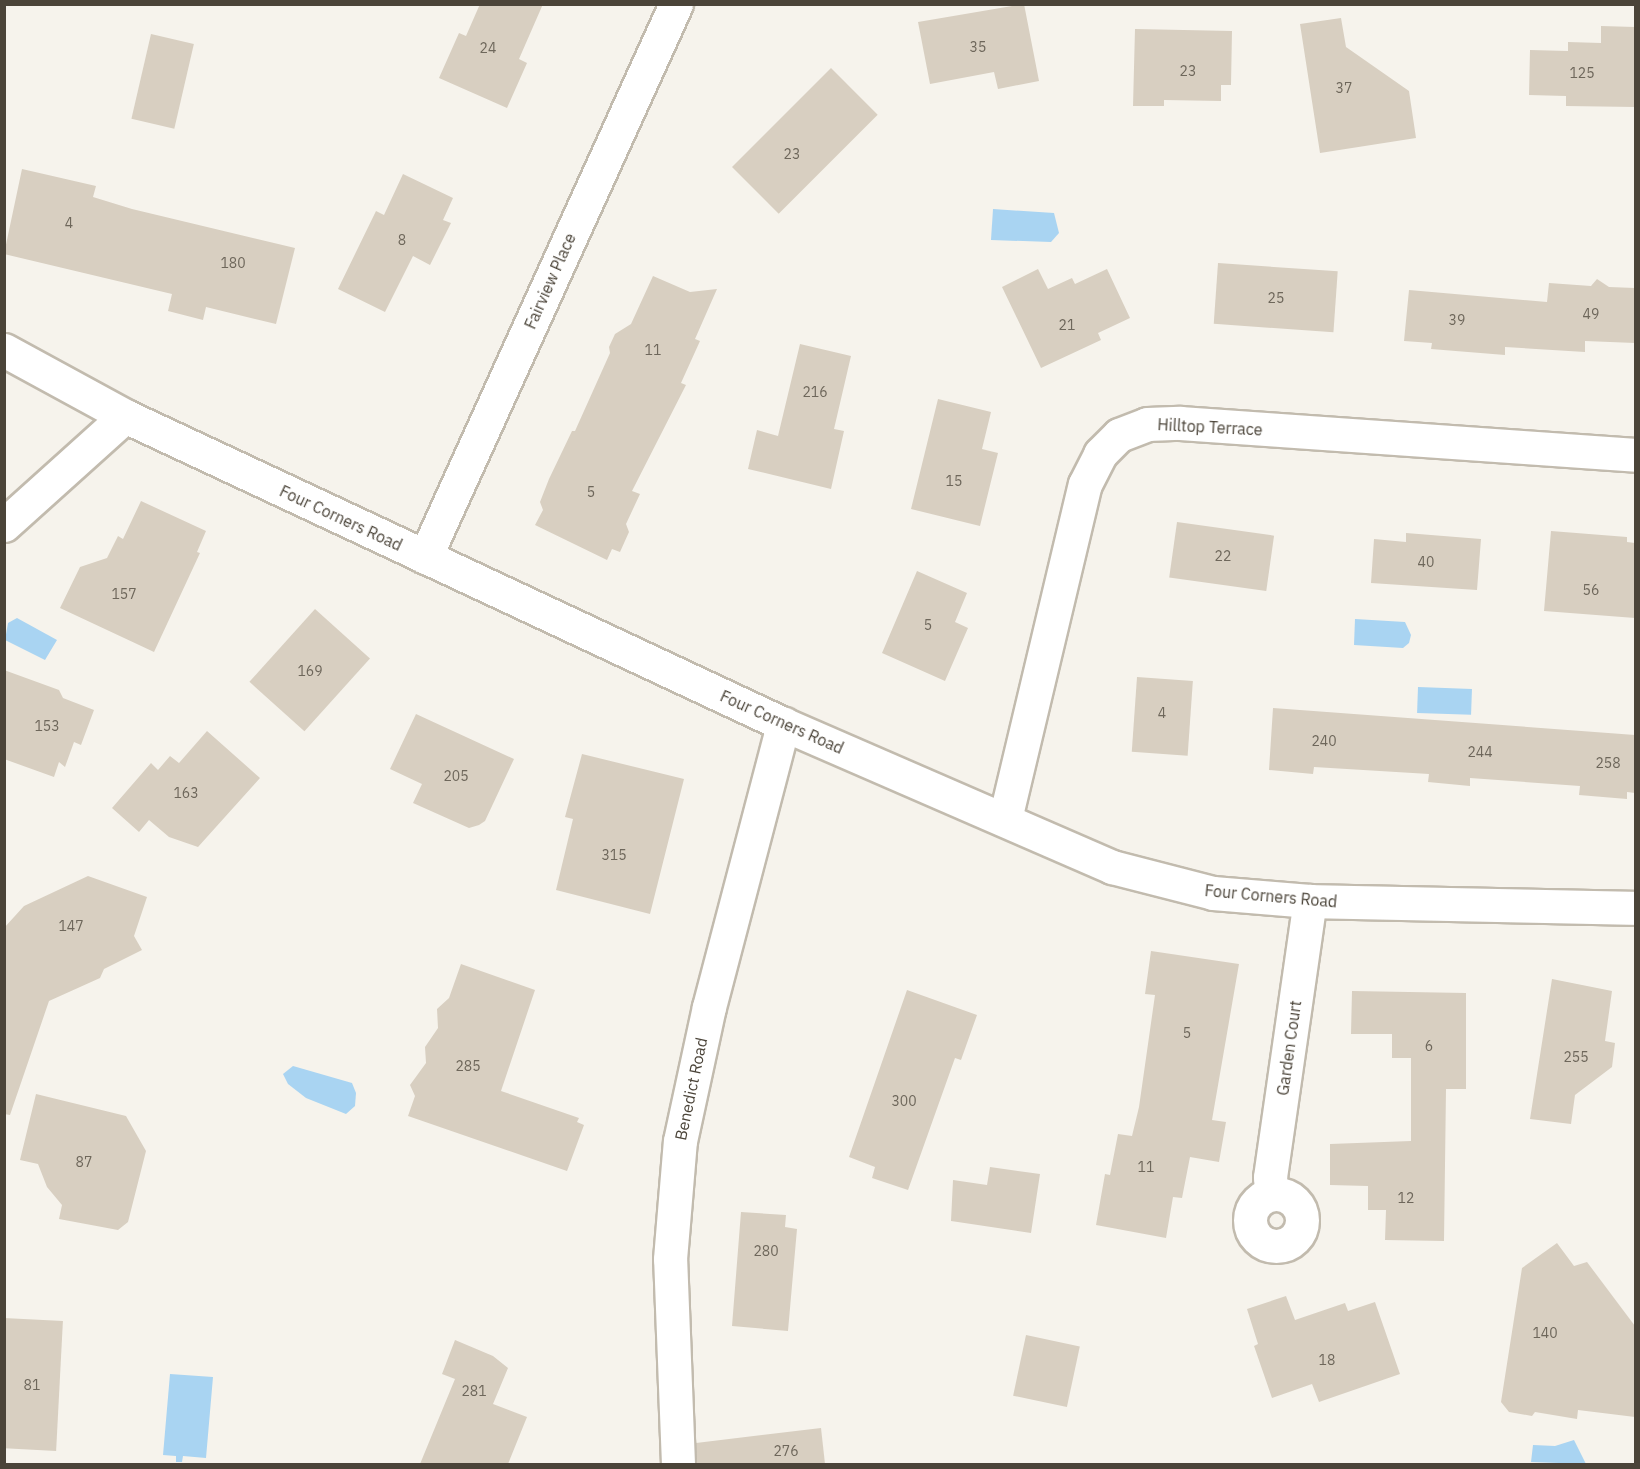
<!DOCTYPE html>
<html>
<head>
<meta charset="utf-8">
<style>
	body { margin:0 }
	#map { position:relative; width:1640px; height:1469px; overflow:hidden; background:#f6f3ec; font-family:"IBM Plex Sans",sans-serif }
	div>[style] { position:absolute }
	.water>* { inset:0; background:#a9d4f2; transform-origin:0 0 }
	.building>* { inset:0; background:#d8cfc1; transform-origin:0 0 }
	.roads { filter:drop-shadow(2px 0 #c2bbae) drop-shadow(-2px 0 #c2bbae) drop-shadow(0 2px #c2bbae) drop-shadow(0 -2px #c2bbae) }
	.minor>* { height:33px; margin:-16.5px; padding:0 16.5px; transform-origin:16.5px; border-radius:16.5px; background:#fff }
	.minor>.ring { margin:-16.5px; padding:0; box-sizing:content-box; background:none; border:33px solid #fff; border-radius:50% }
	span { translate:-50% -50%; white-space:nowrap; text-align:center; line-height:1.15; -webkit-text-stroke:4.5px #fff; paint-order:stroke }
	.number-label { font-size:14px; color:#6e675b }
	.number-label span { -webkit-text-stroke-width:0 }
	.street-label { font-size:16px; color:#4b4439 }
	.frame { position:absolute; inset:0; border:6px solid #4b4439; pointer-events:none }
</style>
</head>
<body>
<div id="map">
	<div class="water">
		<i style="clip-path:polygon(993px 209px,1054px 213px,1059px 233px,1051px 242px,991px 240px)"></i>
		<i style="clip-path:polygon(17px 618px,57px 640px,45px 660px,5px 640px,8px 623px)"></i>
		<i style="clip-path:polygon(1355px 619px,1405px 622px,1411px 635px,1409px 643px,1403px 648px,1354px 645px)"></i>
		<i style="left:1418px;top:687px;width:54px;height:26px;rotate:2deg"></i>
		<i style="clip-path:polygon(293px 1066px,352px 1083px,356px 1093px,355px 1106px,346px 1114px,306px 1098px,288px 1084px,283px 1074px)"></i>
		<i style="clip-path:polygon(170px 1374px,213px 1377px,206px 1458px,183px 1456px,182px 1462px,176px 1462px,176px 1456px,163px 1455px)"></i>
		<i style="clip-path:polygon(1574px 1440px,1586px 1464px,1531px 1462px,1533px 1445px,1555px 1446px)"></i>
	</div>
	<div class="building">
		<i style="clip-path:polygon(480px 4px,543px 4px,519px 59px,527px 63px,507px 108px,439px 78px,459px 33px,466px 36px)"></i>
		<i style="clip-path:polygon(1024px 4px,1039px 81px,998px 89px,994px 72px,930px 84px,918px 22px)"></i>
		<i style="clip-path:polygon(1341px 18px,1346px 47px,1409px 91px,1416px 138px,1320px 153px,1300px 24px)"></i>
		<i style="clip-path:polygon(1601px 26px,1635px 27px,1635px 107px,1566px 106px,1566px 96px,1529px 95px,1530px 50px,1568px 51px,1568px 42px,1601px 43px)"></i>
		<i style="clip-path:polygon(1135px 29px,1232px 31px,1231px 85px,1221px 85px,1221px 101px,1164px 100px,1164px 106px,1133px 106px)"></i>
		<i style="left:151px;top:34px;width:44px;height:87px;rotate:13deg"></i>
		<i style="left:831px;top:68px;width:66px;height:140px;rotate:45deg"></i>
		<i style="clip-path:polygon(22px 169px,96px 186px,93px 197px,132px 209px,295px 248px,276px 324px,206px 307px,203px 320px,168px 311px,172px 294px,4px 254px)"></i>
		<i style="clip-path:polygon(403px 174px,453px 198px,443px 220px,451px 223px,430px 265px,413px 256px,385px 312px,338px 289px,376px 211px,384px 215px)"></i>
		<i style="left:1218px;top:263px;width:120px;height:61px;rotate:4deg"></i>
		<i style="clip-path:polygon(1038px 269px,1048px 289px,1072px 278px,1075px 284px,1107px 269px,1130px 318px,1098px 333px,1101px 340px,1041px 368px,1002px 287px)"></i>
		<i style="clip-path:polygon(653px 276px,690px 292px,717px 289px,695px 339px,700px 341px,681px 383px,686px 385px,632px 491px,640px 494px,626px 524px,629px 532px,620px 552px,612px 549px,607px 560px,535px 525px,543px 510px,540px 502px,549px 479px,572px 431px,575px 431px,610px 353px,609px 347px,615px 334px,631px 324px)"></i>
		<i style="clip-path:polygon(1597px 279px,1609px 287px,1635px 288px,1635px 343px,1585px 341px,1585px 352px,1505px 347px,1505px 355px,1431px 349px,1432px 343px,1404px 341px,1409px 290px,1547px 302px,1549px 283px,1591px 286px)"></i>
		<i style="clip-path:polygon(800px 344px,851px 356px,834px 429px,844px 431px,831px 489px,748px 469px,757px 430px,778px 436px)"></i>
		<i style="clip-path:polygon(938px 399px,991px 412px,982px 449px,998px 453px,980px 526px,911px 509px)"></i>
		<i style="clip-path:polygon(141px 501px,206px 531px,197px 552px,200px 553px,154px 652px,60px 608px,80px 567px,107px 558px,118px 536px,123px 539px)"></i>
		<i style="left:1177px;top:522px;width:98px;height:56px;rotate:8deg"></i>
		<i style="clip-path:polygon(1551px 531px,1627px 537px,1627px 542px,1635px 543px,1635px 618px,1544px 611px)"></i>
		<i style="clip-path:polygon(1406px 533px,1481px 539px,1477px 590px,1371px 583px,1374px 539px,1406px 542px)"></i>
		<i style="clip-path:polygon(917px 571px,967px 593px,955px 622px,968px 628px,945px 681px,882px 653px)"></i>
		<i style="left:315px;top:609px;width:74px;height:98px;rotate:42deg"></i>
		<i style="clip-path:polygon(4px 670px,59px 690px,63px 698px,94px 710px,81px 745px,74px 742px,65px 767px,59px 762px,54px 777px,4px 759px)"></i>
		<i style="left:1137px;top:677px;width:56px;height:75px;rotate:4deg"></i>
		<i style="clip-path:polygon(1273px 708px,1635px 735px,1635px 793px,1627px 792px,1627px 799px,1579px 795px,1580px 786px,1470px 778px,1470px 786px,1428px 782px,1429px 774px,1314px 767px,1313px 774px,1269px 770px)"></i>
		<i style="clip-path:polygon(416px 714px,514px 759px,485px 821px,479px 825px,469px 828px,413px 803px,422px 784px,390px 769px)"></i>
		<i style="clip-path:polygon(207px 731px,260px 778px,198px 847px,169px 837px,149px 820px,139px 832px,112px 808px,151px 763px,158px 770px,170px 756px,179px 763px)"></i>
		<i style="clip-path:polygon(582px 754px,684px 779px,650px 914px,556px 890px,573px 819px,565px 817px)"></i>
		<i style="clip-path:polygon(88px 876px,147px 897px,134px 936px,142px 950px,104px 969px,100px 978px,49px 1001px,10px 1115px,4px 1114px,4px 928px,24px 906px)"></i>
		<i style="clip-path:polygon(1151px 951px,1239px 964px,1212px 1120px,1226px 1122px,1219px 1162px,1190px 1157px,1182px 1198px,1173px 1197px,1166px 1238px,1096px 1225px,1105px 1174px,1110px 1175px,1118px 1134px,1132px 1136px,1139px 1107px,1155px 995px,1145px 994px)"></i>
		<i style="clip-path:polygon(461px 964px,535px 990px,501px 1091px,579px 1118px,577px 1122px,584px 1125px,567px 1171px,408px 1116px,415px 1096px,410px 1085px,426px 1063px,425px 1047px,438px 1028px,437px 1009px,449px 998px)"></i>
		<i style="clip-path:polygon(1552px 979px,1612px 991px,1605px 1041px,1615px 1043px,1612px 1067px,1575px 1095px,1571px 1124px,1530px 1119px)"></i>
		<i style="clip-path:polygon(907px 990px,977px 1015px,961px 1060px,955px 1058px,908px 1190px,872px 1178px,875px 1167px,849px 1157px)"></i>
		<i style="clip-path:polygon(1352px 991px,1466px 993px,1466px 1089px,1446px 1089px,1444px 1241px,1385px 1240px,1386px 1210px,1368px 1210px,1368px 1186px,1330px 1185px,1330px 1144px,1411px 1141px,1411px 1058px,1392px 1058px,1392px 1034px,1351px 1034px)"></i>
		<i style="clip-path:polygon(36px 1094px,126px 1116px,146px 1151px,128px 1222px,118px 1230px,59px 1219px,62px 1205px,47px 1187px,38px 1164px,20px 1160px)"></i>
		<i style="clip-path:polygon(990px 1167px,1040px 1174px,1031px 1233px,951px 1221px,953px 1180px,987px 1185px)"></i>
		<i style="clip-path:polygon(741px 1212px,786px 1215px,785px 1227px,797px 1229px,788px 1331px,732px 1326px)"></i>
		<i style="clip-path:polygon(1557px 1243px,1574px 1266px,1587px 1262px,1635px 1326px,1635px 1417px,1578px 1410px,1577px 1419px,1535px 1412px,1532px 1416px,1509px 1412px,1501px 1402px,1522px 1268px)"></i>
		<i style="clip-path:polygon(1286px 1296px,1295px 1320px,1345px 1303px,1348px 1311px,1375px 1302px,1400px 1374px,1319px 1402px,1312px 1384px,1272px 1398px,1254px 1346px,1258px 1344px,1247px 1309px)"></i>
		<i style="left:4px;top:1318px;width:59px;height:130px;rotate:3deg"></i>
		<i style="left:1026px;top:1335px;width:55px;height:62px;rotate:12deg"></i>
		<i style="clip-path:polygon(455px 1340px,493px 1356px,508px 1368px,493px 1404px,527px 1417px,508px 1464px,420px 1464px,455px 1379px,442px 1374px)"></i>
		<i style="clip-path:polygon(821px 1428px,825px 1464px,697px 1464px,696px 1443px)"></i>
	</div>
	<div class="roads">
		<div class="minor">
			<i style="left:4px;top:350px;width:138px;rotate:28.6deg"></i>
			<i style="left:4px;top:525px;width:163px;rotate:-42deg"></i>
			<i style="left:125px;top:416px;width:727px;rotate:25.08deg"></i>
			<i style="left:783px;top:724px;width:359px;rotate:23.5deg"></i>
			<i style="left:1112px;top:867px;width:104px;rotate:14.4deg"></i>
			<i style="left:1213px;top:893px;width:97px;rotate:4.7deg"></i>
			<i style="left:1310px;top:901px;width:326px;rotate:1.2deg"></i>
			<i style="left:425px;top:557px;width:607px;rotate:-65.59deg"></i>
			<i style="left:1005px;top:819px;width:344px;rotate:-76.6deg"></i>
			<i style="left:1085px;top:484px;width:34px;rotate:-63deg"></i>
			<i style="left:1100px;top:454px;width:27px;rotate:-45deg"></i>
			<i style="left:1119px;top:435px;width:30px;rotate:-21deg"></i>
			<i style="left:1147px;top:424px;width:33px;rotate:-2deg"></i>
			<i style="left:1180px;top:423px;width:457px;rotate:4deg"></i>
			<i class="ring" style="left:1250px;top:1194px;width:19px;height:19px"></i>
			<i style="left:1271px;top:1194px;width:17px;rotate:-93deg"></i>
			<i style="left:1270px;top:1177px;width:279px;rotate:-81.8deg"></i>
			<i style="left:678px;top:1464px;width:205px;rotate:-92.2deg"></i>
			<i style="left:670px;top:1259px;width:118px;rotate:-85.2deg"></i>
			<i style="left:680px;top:1141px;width:137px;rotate:-77.8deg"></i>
			<i style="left:709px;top:1007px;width:293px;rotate:-75.3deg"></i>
		</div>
	</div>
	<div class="number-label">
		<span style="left:978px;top:47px">35</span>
		<span style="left:488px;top:48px">24</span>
		<span style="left:1188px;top:71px">23</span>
		<span style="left:1582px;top:73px">125</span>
		<span style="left:1344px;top:88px">37</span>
		<span style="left:792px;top:154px">23</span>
		<span style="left:69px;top:223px">4</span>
		<span style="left:402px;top:240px">8</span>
		<span style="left:233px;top:263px">180</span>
		<span style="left:1276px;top:298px">25</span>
		<span style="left:1591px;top:314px">49</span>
		<span style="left:1457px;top:320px">39</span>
		<span style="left:1067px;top:325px">21</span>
		<span style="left:653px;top:350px">11</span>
		<span style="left:815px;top:392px">216</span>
		<span style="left:954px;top:481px">15</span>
		<span style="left:591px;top:492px">5</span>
		<span style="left:1223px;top:556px">22</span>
		<span style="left:1426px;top:562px">40</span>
		<span style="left:1591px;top:590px">56</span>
		<span style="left:124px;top:594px">157</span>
		<span style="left:928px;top:625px">5</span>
		<span style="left:310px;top:671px">169</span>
		<span style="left:1162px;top:713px">4</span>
		<span style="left:47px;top:726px">153</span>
		<span style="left:1324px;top:741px">240</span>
		<span style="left:1480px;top:752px">244</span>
		<span style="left:1608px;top:763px">258</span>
		<span style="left:456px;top:776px">205</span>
		<span style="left:186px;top:793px">163</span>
		<span style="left:614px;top:855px">315</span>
		<span style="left:71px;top:926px">147</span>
		<span style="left:1187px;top:1033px">5</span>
		<span style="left:1429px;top:1046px">6</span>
		<span style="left:1576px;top:1057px">255</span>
		<span style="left:468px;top:1066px">285</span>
		<span style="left:904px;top:1101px">300</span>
		<span style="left:84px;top:1162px">87</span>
		<span style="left:1146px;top:1167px">11</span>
		<span style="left:1406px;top:1198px">12</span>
		<span style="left:766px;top:1251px">280</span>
		<span style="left:1545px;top:1333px">140</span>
		<span style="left:1327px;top:1360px">18</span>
		<span style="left:32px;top:1385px">81</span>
		<span style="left:474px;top:1391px">281</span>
		<span style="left:786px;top:1451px">276</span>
	</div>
	<div class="street-label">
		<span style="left:550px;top:281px;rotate:-66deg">Fairview Place</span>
		<span style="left:1210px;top:427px;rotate:3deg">Hilltop Terrace</span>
		<span style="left:341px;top:518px;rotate:25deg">Four Corners Road</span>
		<span style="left:782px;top:722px;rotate:24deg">Four Corners Road</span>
		<span style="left:1271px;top:896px;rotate:5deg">Four Corners Road</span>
		<span style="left:1289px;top:1048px;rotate:-82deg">Garden Court</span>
		<span style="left:691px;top:1089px;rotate:-78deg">Benedict Road</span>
	</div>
	<div class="frame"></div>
</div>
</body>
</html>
